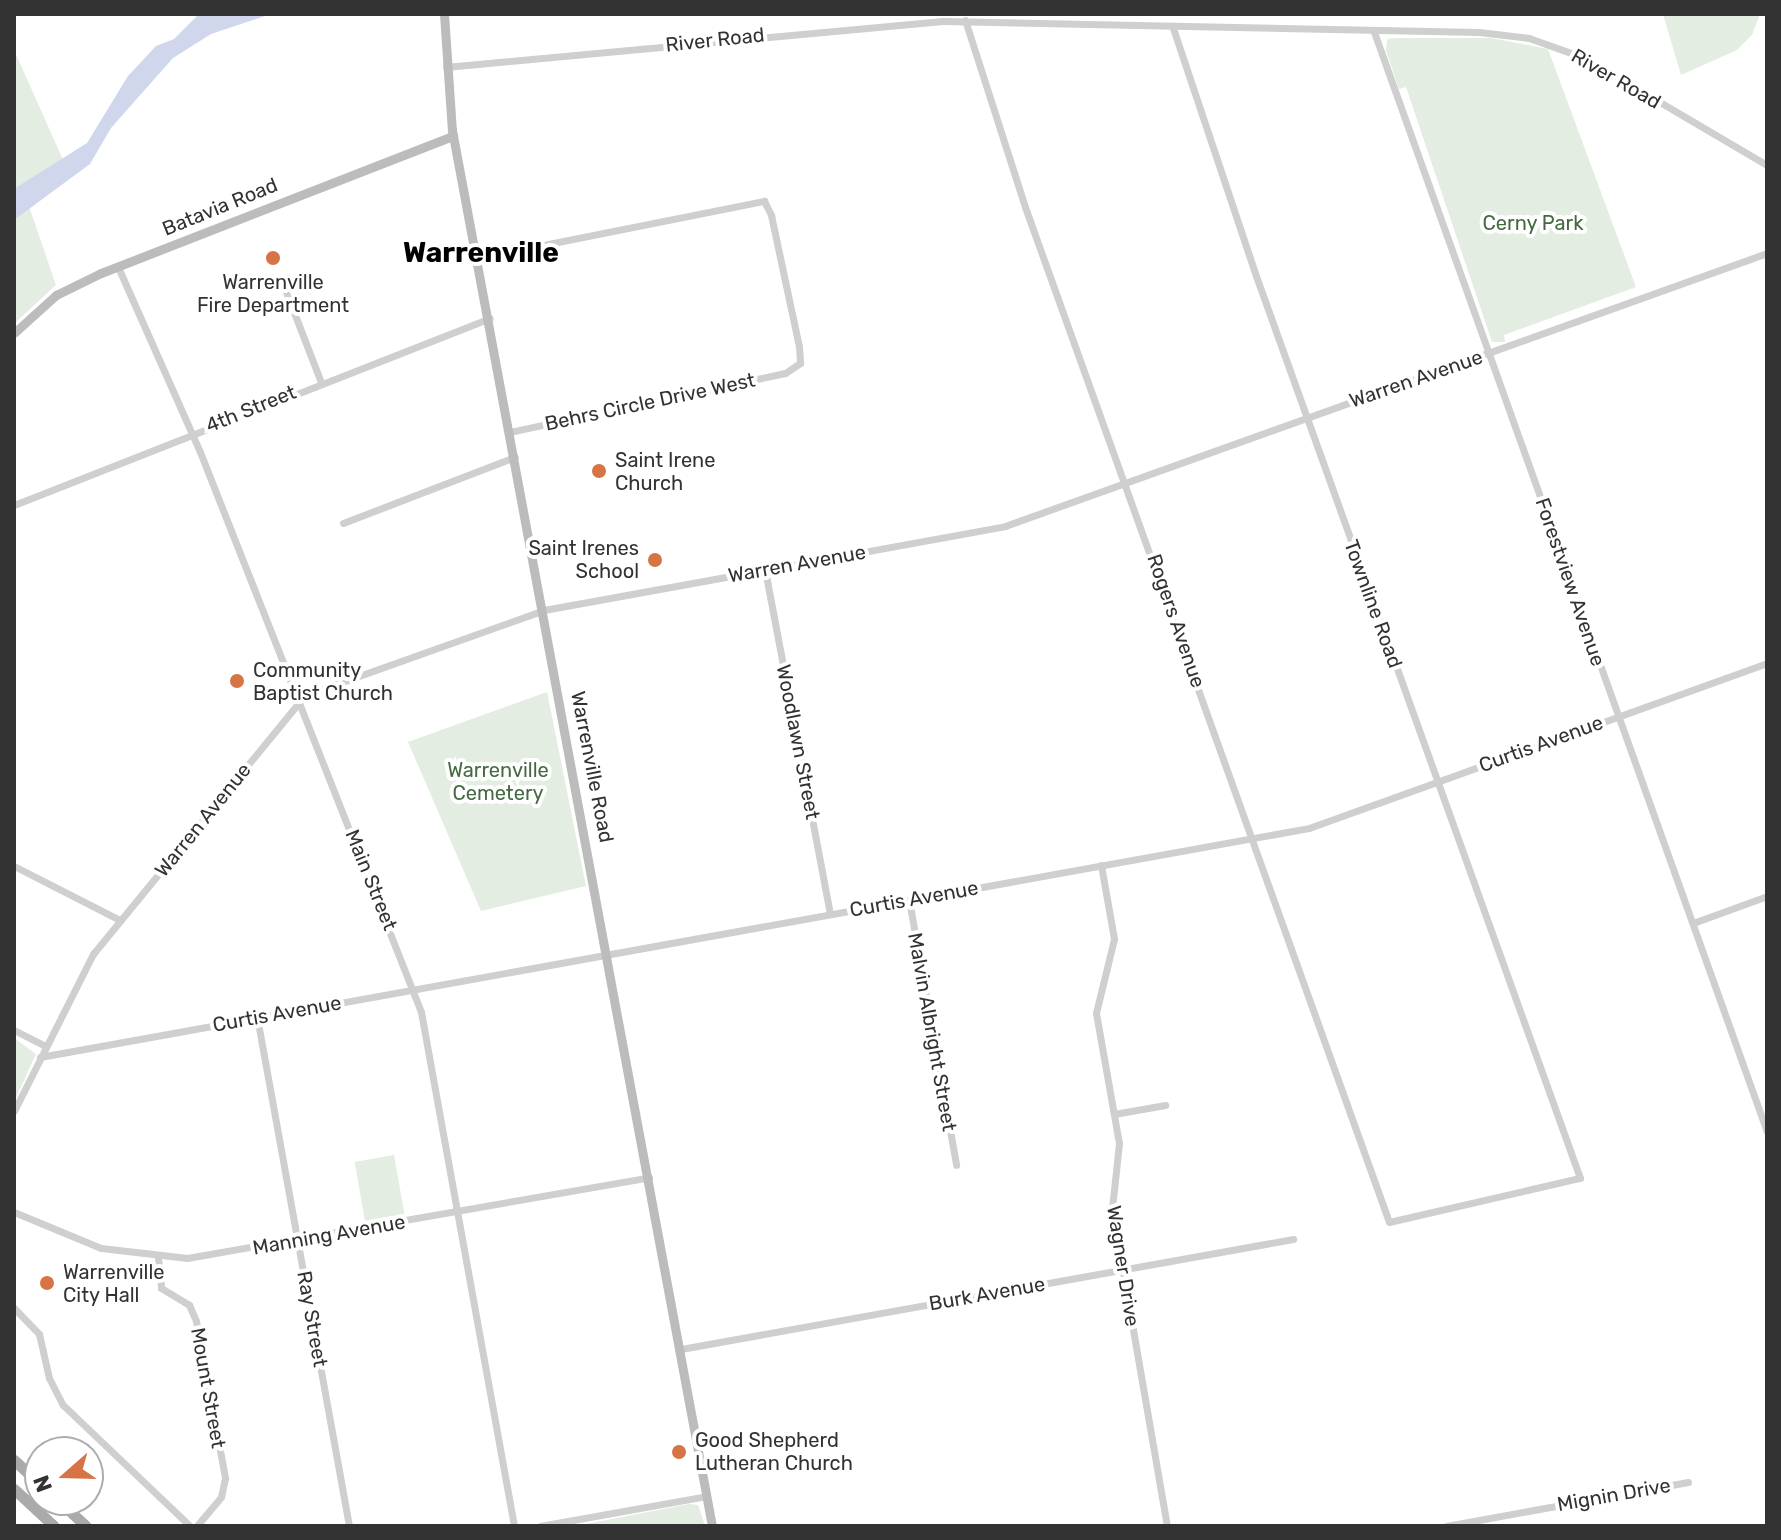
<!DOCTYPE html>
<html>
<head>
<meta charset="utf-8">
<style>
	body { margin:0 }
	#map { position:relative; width:1781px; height:1540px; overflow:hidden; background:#fff; font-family:Rubik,sans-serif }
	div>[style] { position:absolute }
	.green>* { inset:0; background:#e3ede1; transform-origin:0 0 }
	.water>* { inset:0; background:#d0d6eb }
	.street>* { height:7px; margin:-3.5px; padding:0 3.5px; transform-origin:3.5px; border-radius:3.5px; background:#cfcfcf }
	.secondary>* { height:9px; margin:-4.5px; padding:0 4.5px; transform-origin:4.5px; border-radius:4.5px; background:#bcbcbc }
	.primary>* { height:11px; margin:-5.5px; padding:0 5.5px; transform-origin:5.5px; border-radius:5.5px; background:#aaa }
	.dots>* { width:22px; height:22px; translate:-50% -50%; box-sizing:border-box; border:4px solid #fff; border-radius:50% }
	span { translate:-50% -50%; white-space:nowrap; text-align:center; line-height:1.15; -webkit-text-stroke:8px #fff; paint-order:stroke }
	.street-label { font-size:20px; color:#323232 }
	.park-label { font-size:20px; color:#456a42 }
	.poi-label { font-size:20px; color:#323232 }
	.left { translate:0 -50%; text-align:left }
	.right { translate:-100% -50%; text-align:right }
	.district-label { font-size:28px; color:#000; font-weight:700 }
	.frame { position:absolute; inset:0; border:16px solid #323232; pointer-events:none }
	.north { position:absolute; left:24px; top:1436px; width:80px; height:80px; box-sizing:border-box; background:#fff; border:2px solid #adadad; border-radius:50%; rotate:250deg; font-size:22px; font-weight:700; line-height:32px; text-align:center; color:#323232 }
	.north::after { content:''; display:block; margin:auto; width:28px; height:36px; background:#d77446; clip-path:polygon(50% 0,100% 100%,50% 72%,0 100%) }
</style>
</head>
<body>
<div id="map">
	<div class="green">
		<i style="clip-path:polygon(1663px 14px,1760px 14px,1752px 35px,1737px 50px,1681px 75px)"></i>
		<i style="clip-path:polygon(1397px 38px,1491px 38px,1548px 49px,1636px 287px,1504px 335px,1505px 342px,1492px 342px,1406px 87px,1399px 89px,1386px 51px,1387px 39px)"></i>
		<i style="clip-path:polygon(14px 50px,64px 162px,22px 186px,56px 285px,14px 324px)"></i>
		<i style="clip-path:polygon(547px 692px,586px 886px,481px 911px,408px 742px)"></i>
		<i style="clip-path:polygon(14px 1038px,36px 1054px,14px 1102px)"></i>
		<i style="left:394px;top:1155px;width:60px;height:40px;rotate:80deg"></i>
		<i style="clip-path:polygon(689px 1504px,698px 1505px,705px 1526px,576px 1526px)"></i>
	</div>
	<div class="water">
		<i style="clip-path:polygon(199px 14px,271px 14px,211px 34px,173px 58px,111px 128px,90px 164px,14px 220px,14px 189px,87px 143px,128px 76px,156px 46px,174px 39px)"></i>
	</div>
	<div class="street">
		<i style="left:965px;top:20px;width:196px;rotate:72.2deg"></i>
		<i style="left:1025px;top:207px;width:1078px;rotate:70.27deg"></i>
		<i style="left:1389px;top:1222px;width:196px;rotate:-13deg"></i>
		<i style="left:1580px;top:1178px;width:958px;rotate:-109.76deg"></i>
		<i style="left:1256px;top:276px;width:262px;rotate:-108.5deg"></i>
		<i style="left:1374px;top:32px;width:1168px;rotate:70.34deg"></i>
		<i style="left:446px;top:67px;width:499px;rotate:-5.3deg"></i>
		<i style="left:943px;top:21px;width:536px;rotate:1.18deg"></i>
		<i style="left:1479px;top:32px;width:50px;rotate:6.8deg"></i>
		<i style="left:1529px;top:38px;width:59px;rotate:19.7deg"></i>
		<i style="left:1585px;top:58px;width:211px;rotate:30.5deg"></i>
		<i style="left:478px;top:258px;width:292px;rotate:-11.3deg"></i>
		<i style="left:764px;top:201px;width:16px;rotate:63deg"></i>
		<i style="left:771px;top:215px;width:135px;rotate:78deg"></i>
		<i style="left:799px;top:347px;width:16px;rotate:86deg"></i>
		<i style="left:800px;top:363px;width:18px;rotate:146deg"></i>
		<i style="left:785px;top:373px;width:281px;rotate:167.9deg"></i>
		<i style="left:118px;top:267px;width:202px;rotate:66.1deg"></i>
		<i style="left:200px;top:452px;width:602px;rotate:68.46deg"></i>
		<i style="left:421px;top:1012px;width:522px;rotate:79.74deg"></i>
		<i style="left:283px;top:284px;width:103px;rotate:68.9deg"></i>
		<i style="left:14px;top:505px;width:511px;rotate:-21.45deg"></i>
		<i style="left:343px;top:523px;width:184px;rotate:-21deg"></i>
		<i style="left:765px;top:570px;width:350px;rotate:79.3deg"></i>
		<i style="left:1101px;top:865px;width:75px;rotate:80deg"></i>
		<i style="left:1114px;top:939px;width:76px;rotate:103.7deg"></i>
		<i style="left:1096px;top:1013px;width:132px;rotate:80deg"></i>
		<i style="left:1119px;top:1143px;width:65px;rotate:96.1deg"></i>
		<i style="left:1112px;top:1208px;width:323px;rotate:80.2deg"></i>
		<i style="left:14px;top:866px;width:119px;rotate:27deg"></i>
		<i style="left:909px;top:900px;width:269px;rotate:79.9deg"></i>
		<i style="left:1693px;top:923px;width:79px;rotate:-20deg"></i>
		<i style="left:257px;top:1017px;width:517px;rotate:79.75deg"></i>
		<i style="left:14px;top:1030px;width:36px;rotate:27deg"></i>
		<i style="left:40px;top:1057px;width:1289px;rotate:-10.23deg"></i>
		<i style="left:1309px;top:828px;width:487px;rotate:-19.8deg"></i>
		<i style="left:14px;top:1111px;width:176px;rotate:-63.3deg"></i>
		<i style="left:93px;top:954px;width:327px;rotate:-50.7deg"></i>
		<i style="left:300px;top:701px;width:17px;rotate:-33deg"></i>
		<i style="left:314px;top:692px;width:244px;rotate:-19.6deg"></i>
		<i style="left:544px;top:610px;width:469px;rotate:-10.3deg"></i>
		<i style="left:1005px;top:526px;width:809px;rotate:-19.71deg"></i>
		<i style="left:1114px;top:1114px;width:52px;rotate:-10deg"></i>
		<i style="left:14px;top:1212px;width:94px;rotate:22.5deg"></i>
		<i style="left:101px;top:1248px;width:87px;rotate:6.6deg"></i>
		<i style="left:187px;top:1258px;width:469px;rotate:-9.9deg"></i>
		<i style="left:158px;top:1258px;width:30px;rotate:84deg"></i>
		<i style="left:161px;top:1288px;width:33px;rotate:31deg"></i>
		<i style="left:189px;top:1305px;width:17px;rotate:66deg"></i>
		<i style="left:196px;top:1321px;width:160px;rotate:79.5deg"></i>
		<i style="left:225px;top:1478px;width:19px;rotate:102deg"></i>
		<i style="left:221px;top:1497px;width:38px;rotate:130deg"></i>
		<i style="left:14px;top:1308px;width:36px;rotate:46deg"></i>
		<i style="left:39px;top:1334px;width:45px;rotate:77.2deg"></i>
		<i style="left:49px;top:1378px;width:30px;rotate:63deg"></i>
		<i style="left:63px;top:1405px;width:175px;rotate:43.6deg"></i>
		<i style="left:681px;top:1349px;width:622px;rotate:-10.19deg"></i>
		<i style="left:540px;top:1526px;width:169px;rotate:-10.2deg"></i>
		<i style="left:1446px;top:1526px;width:246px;rotate:-10.3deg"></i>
	</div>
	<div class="secondary">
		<i style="left:444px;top:14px;width:116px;rotate:86.1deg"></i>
		<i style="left:452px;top:130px;width:1420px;rotate:79.45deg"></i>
		<i style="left:14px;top:333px;width:57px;rotate:-42.1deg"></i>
		<i style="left:56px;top:295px;width:50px;rotate:-26.1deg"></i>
		<i style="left:101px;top:273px;width:378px;rotate:-21.3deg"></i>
	</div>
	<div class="primary">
		<i style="left:14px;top:1460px;width:35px;rotate:43deg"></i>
		<i style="left:14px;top:1489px;width:54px;rotate:42.8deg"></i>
		<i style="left:58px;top:1500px;width:38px;rotate:43deg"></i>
	</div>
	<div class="dots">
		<i style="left:273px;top:258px;background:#d77446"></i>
		<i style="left:599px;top:471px;background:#d77446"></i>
		<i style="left:655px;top:560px;background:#d77446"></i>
		<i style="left:237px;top:681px;background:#d77446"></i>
		<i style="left:47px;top:1283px;background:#d77446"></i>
		<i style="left:679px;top:1452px;background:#d77446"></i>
	</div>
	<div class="street-label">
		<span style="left:715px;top:40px;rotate:-6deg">River Road</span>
		<span style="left:1616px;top:79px;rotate:30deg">River Road</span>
		<span style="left:220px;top:207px;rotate:-22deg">Batavia Road</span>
		<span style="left:1416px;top:379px;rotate:-19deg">Warren Avenue</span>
		<span style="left:650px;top:402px;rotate:-12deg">Behrs Circle Drive West</span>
		<span style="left:251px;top:409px;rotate:-22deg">4th Street</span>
		<span style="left:797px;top:564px;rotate:-10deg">Warren Avenue</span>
		<span style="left:1570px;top:582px;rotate:71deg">Forestview Avenue</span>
		<span style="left:1373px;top:604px;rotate:70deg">Townline Road</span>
		<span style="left:1176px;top:621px;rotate:71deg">Rogers Avenue</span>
		<span style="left:798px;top:742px;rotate:79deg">Woodlawn Street</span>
		<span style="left:1541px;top:744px;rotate:-20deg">Curtis Avenue</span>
		<span style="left:592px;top:767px;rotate:79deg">Warrenville Road</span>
		<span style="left:203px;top:820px;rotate:-51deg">Warren Avenue</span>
		<span style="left:371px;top:880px;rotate:68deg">Main Street</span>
		<span style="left:914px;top:899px;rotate:-10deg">Curtis Avenue</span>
		<span style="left:277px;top:1014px;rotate:-10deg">Curtis Avenue</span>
		<span style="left:932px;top:1032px;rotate:80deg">Malvin Albright Street</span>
		<span style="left:329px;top:1235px;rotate:-10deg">Manning Avenue</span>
		<span style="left:1123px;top:1266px;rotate:81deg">Wagner Drive</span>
		<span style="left:987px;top:1294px;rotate:-10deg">Burk Avenue</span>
		<span style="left:312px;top:1319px;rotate:80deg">Ray Street</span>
		<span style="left:208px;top:1388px;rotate:80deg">Mount Street</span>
		<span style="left:1614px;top:1495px;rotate:-10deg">Mignin Drive</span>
	</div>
	<div class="park-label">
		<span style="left:1533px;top:223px">Cerny Park</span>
		<span style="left:498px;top:782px">Warrenville<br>Cemetery</span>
	</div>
	<div class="poi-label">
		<span style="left:273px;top:294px">Warrenville<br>Fire Department</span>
		<span class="left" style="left:615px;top:472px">Saint Irene<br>Church</span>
		<span class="right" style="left:639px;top:560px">Saint Irenes<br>School</span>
		<span class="left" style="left:253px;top:682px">Community<br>Baptist Church</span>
		<span class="left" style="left:63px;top:1284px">Warrenville<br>City Hall</span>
		<span class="left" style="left:695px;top:1452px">Good Shepherd<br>Lutheran Church</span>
	</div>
	<div class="district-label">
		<span style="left:481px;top:253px">Warrenville</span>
	</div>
	<div class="frame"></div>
	<div class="north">N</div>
</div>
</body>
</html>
